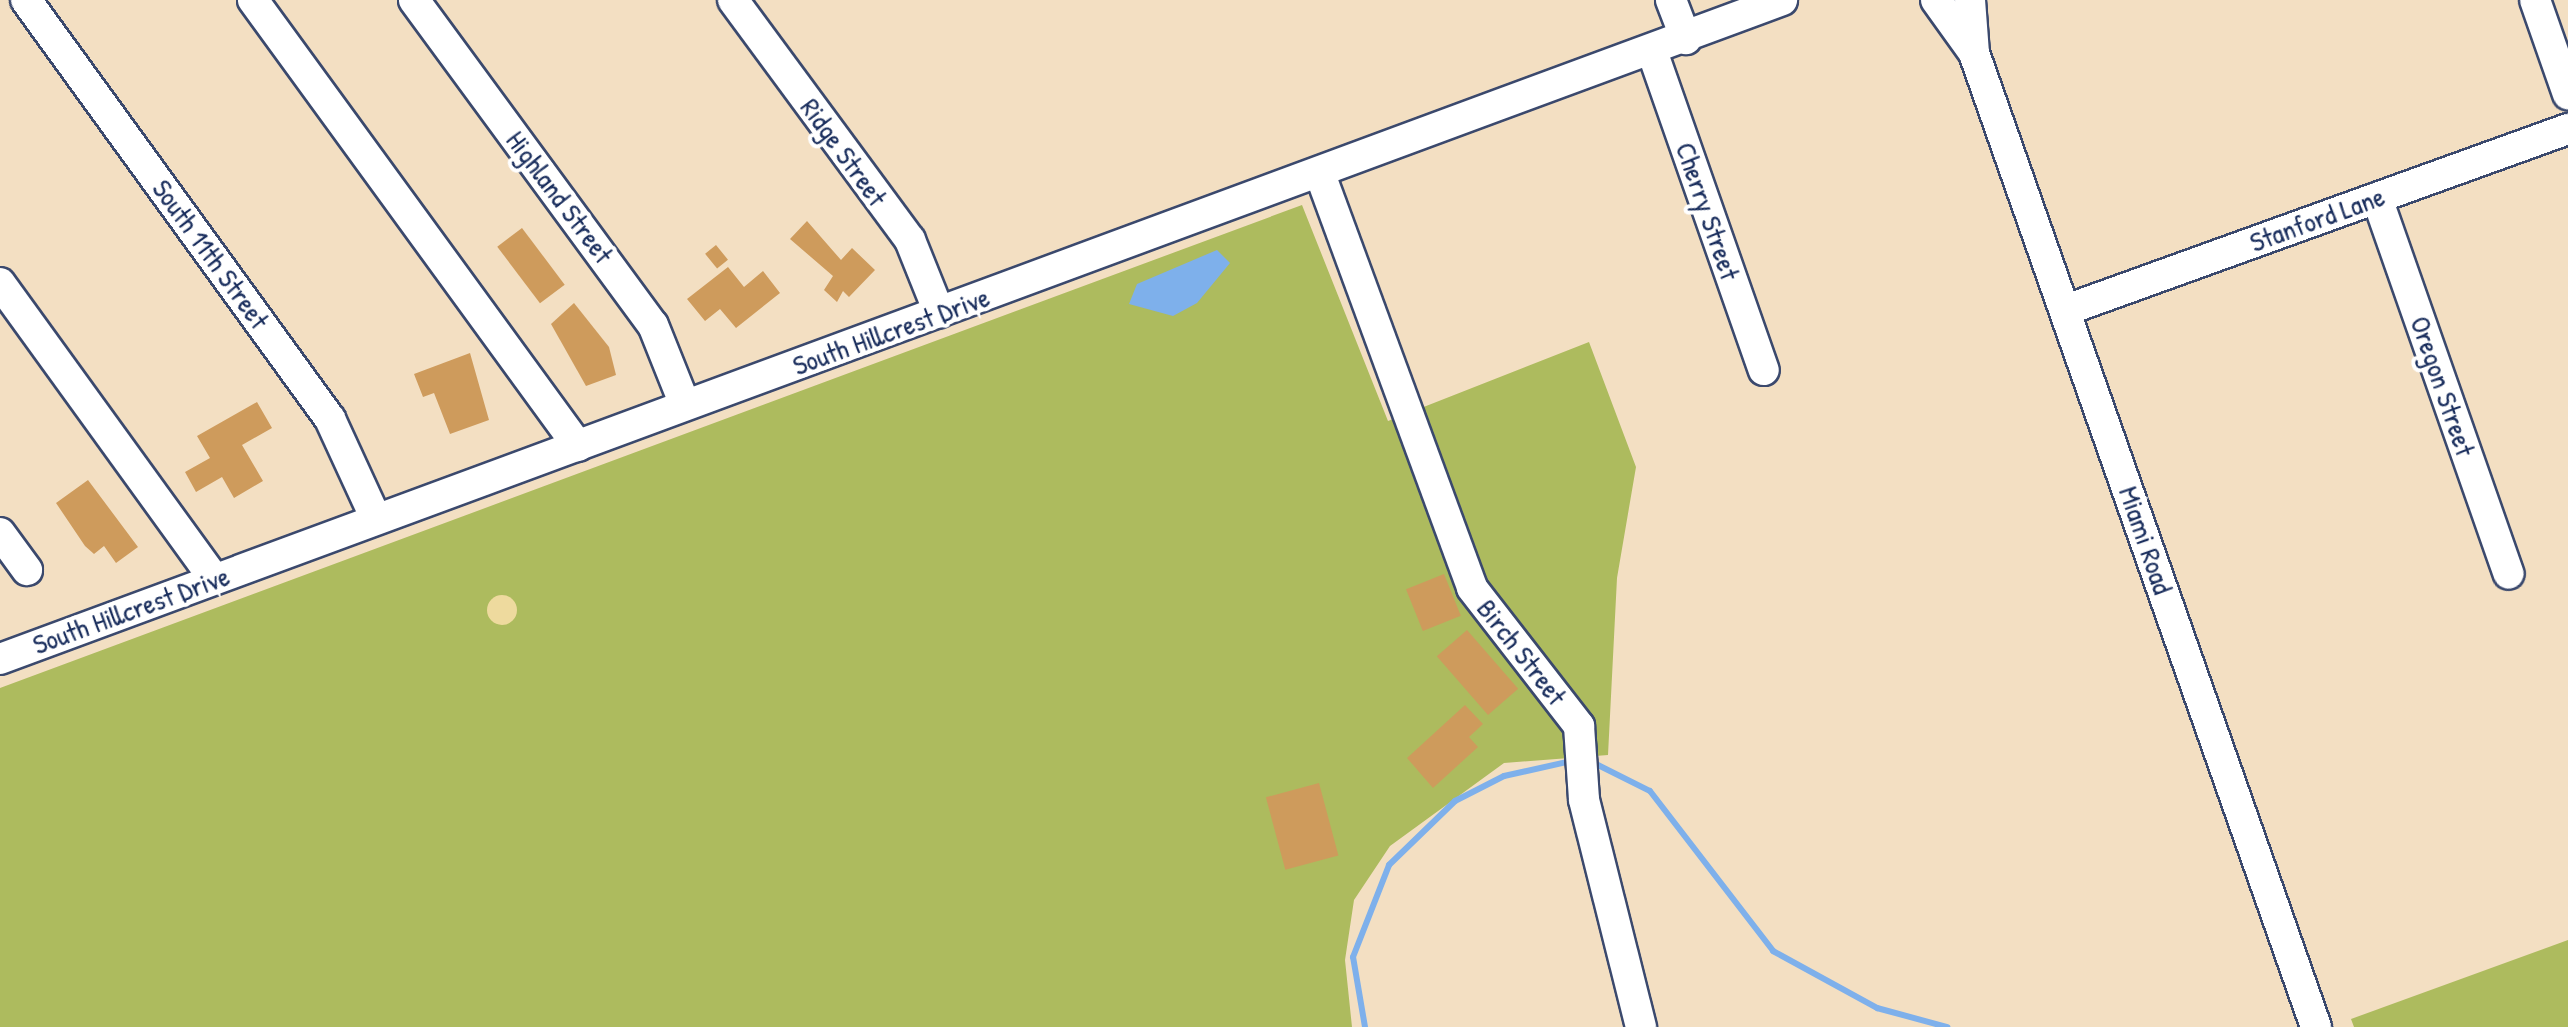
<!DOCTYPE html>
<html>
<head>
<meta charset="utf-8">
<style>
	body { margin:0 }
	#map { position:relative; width:2568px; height:1027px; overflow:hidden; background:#f3dfc2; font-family:"Patrick Hand",sans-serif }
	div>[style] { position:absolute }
	.green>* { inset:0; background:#adbb5e }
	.sand>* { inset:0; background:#eeda9e }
	.round { border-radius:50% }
	.water>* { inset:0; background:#7eb0eb }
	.stream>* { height:6px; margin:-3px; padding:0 3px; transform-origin:3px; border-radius:3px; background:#7eb0eb }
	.building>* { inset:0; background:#ce9b5c; transform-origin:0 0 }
	.roads { filter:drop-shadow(2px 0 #3b496d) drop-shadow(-2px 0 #3b496d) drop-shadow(0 2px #3b496d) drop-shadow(0 -2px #3b496d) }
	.minor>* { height:30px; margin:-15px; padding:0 15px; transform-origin:15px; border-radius:15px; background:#fff }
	span { translate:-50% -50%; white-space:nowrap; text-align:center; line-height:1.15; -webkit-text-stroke:8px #fff; paint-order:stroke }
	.street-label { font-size:28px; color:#1b2f5e }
</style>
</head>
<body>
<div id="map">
	<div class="green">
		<i style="clip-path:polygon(1302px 205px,1388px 421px,1589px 342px,1636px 467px,1617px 578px,1608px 755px,1504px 763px,1390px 846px,1354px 900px,1345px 960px,1352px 1027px,0 1027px,0 688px)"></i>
		<i style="clip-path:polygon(2568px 940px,2568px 1027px,2354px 1027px,2351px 1019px)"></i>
	</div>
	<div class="sand">
		<i class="round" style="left:487px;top:595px;width:30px;height:30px"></i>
	</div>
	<div class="water">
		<i style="clip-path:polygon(1217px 250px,1230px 263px,1197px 303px,1173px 316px,1129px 304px,1137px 284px)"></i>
	</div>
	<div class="stream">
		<i style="left:1596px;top:764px;width:60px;rotate:26.6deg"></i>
		<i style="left:1650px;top:791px;width:202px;rotate:52.4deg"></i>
		<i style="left:1773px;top:951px;width:119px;rotate:28.7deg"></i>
		<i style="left:1877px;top:1008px;width:73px;rotate:15.2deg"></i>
		<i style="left:1365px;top:1027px;width:71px;rotate:-99.7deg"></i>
		<i style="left:1353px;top:957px;width:99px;rotate:-68.6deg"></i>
		<i style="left:1389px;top:865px;width:92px;rotate:-44.1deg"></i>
		<i style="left:1455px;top:801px;width:55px;rotate:-27deg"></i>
		<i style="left:1504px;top:776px;width:65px;rotate:-12.5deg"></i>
	</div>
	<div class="building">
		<i style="clip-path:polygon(807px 221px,841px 260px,852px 248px,875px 270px,849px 297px,843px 291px,837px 302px,824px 290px,833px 276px,790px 239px)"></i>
		<i style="left:522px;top:228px;width:71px;height:31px;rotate:53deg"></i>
		<i style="left:716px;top:245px;width:19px;height:14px;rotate:51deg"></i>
		<i style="clip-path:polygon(728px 267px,744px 287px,763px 271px,780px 293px,736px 328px,720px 309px,705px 321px,687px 299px)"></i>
		<i style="clip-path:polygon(574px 303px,609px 347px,616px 375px,586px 386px,551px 324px)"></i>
		<i style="clip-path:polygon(470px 353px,489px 420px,450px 434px,434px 393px,423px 397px,414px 374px)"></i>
		<i style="clip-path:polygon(257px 402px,272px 428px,242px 445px,263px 481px,234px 498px,222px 477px,196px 492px,185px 472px,210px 458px,197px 436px)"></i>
		<i style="clip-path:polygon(88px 480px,138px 547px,116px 563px,104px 546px,94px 554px,85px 546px,56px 503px)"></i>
		<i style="left:1444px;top:574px;width:45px;height:41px;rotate:68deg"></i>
		<i style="left:1467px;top:630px;width:78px;height:40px;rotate:49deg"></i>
		<i style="clip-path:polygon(1465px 705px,1483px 724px,1469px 737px,1478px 747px,1433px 788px,1407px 758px)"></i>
		<i style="left:1319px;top:783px;width:75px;height:55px;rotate:75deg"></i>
	</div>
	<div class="roads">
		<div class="minor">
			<i style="left:26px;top:0;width:518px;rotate:54.04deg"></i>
			<i style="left:330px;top:419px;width:110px;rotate:65.3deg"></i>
			<i style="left:253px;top:0;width:552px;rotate:53.92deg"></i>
			<i style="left:414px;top:0;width:403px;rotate:53.7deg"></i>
			<i style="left:653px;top:325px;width:86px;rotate:68.2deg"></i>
			<i style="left:733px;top:0;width:298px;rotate:53.6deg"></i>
			<i style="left:910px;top:240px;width:78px;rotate:68.1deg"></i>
			<i style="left:1671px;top:0;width:42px;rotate:69deg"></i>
			<i style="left:1936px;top:0;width:65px;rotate:54.4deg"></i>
			<i style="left:1970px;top:0;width:53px;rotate:85.7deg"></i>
			<i style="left:1974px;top:53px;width:1032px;rotate:70.65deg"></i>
			<i style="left:2535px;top:0;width:100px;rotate:70.7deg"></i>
			<i style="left:1652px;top:51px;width:338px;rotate:70.7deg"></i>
			<i style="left:1320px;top:174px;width:441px;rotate:69.8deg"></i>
			<i style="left:1472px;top:588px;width:175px;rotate:52.2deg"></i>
			<i style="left:1579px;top:726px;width:74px;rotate:86.1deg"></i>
			<i style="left:1584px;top:800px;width:234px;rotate:75.9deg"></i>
			<i style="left:2377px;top:198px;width:398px;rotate:70.7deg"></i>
			<i style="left:0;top:283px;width:365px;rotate:54.1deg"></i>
			<i style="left:2066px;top:310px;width:534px;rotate:-19.83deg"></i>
			<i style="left:0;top:533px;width:46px;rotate:53.9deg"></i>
			<i style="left:0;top:659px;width:1900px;rotate:-20.29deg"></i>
		</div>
	</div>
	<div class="street-label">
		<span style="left:844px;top:152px;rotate:54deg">Ridge Street</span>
		<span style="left:560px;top:197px;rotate:53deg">Highland Street</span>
		<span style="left:1708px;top:211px;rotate:71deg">Cherry Street</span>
		<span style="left:2317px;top:219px;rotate:-20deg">Stanford Lane</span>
		<span style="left:211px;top:254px;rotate:54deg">South 11th Street</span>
		<span style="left:891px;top:331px;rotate:-20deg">South Hillcrest Drive</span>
		<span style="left:2443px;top:386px;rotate:71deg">Oregon Street</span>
		<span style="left:2146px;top:540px;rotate:71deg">Miami Road</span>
		<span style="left:131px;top:610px;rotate:-20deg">South Hillcrest Drive</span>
		<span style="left:1522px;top:652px;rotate:52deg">Birch Street</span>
	</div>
</div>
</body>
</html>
